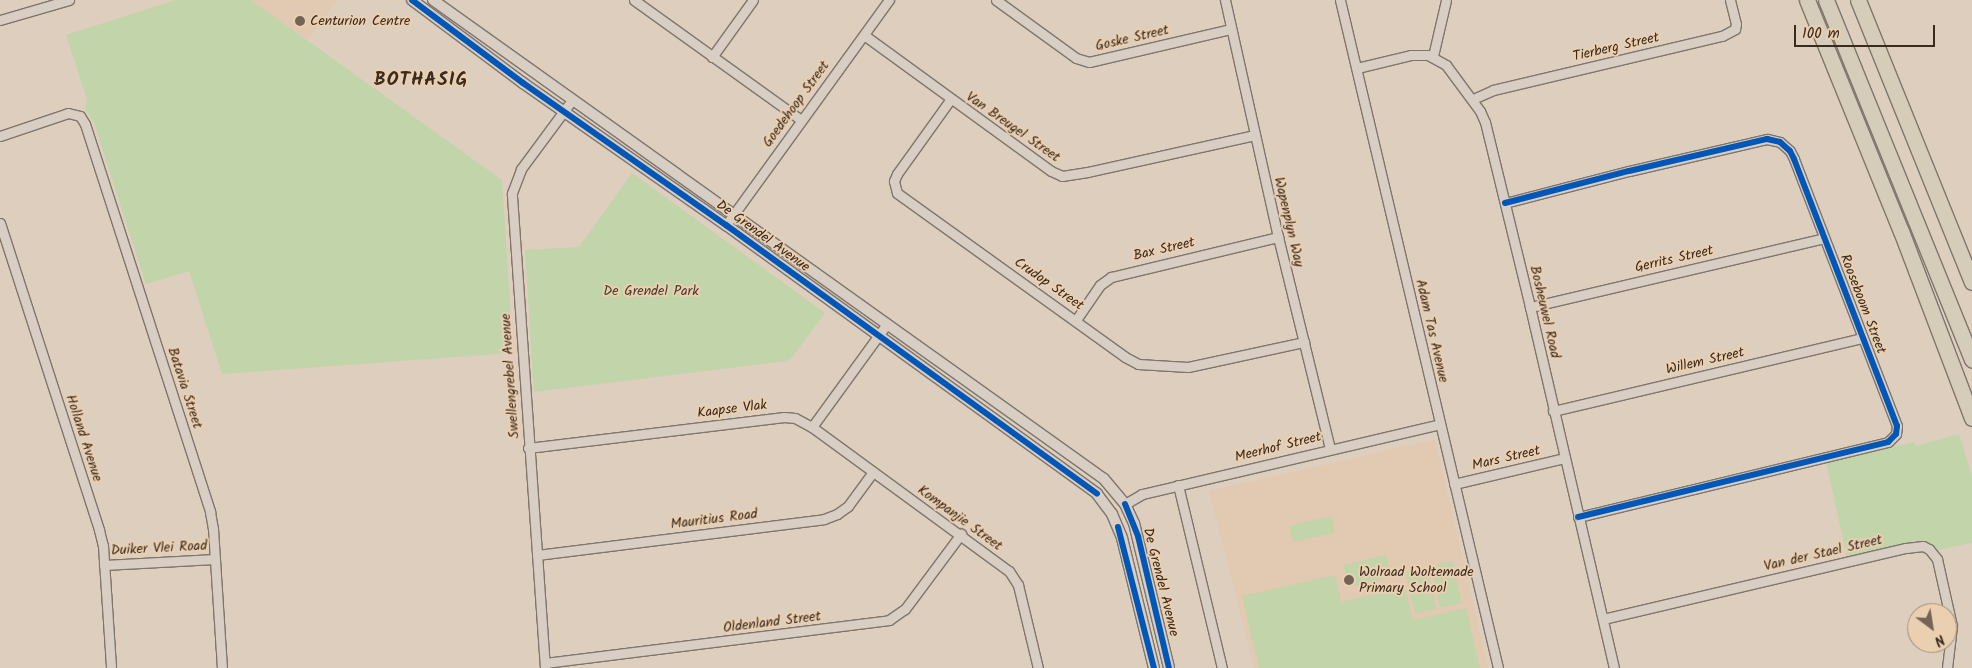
<!DOCTYPE html>
<html>
<head>
<meta charset="utf-8">
<style>
	body { margin:0 }
	#map { position:relative; width:1972px; height:668px; overflow:hidden; background:#ddcebe; font-family:Kalam,sans-serif }
	div>[style] { position:absolute }
	.built>* { inset:0; background:#e2c9b1 }
	.green>* { inset:0; background:#c2d4a9; transform-origin:0 0 }
	.roads { filter:drop-shadow(1px 0 #7f756b) drop-shadow(-1px 0 #7f756b) drop-shadow(0 1px #7f756b) drop-shadow(0 -1px #7f756b) }
	.minor>* { height:9px; margin:-4.5px; padding:0 4.5px; transform-origin:4.5px; border-radius:4.5px; background:#d8cec3 }
	.tertiary>* { height:10px; margin:-5px; padding:0 5px; transform-origin:5px; border-radius:5px; background:#d8cec3 }
	.motorway>* { height:15px; margin:-7.5px; padding:0 7.5px; transform-origin:7.5px; border-radius:7.5px; background:#d6ccba }
	.cycleway>* { height:6px; margin:-3px; padding:0 3px; transform-origin:3px; border-radius:3px; background:#0057b8 }
	.dots>* { width:14px; height:14px; translate:-50% -50%; box-sizing:border-box; border:2px solid #eacfb1; border-radius:50% }
	span { translate:-50% -50%; white-space:nowrap; text-align:center; line-height:1.15; -webkit-text-stroke:4px #eacfb1; paint-order:stroke }
	.poi-label { font-size:14px; color:#3b2a1e }
	.left { translate:0 -50%; text-align:left }
	.street-label { font-size:14px; color:#3b2a1e }
	.park-label { font-size:14px; color:#463c2a }
	.district-label { font-size:19px; color:#3b2a1e; font-weight:700; letter-spacing:1px }
	.north { position:absolute; left:1907px; top:603px; width:50px; height:50px; box-sizing:border-box; background:#eacfb1; border:1px solid #a48d76; border-radius:50%; rotate:149deg; font-size:14px; font-weight:700; line-height:20px; text-align:center; color:#3b2a1e }
	.north::after { content:''; display:block; margin:auto; width:18px; height:22px; background:#746356; clip-path:polygon(50% 0,100% 100%,50% 72%,0 100%) }
	.scale { position:absolute; left:1794px; top:25px; width:141px; height:22px; box-sizing:border-box; border:2px solid #3b2a1e; border-top:0; padding-left:6px; font-size:15px; line-height:18px; white-space:nowrap; color:#3b2a1e; -webkit-text-stroke:4px #eacfb1; paint-order:stroke }
</style>
</head>
<body>
<div id="map">
	<div class="built">
		<i style="clip-path:polygon(251px 0,337px 0,308px 40px)"></i>
		<i style="clip-path:polygon(1435px 440px,1488px 668px,1254px 668px,1209px 491px)"></i>
	</div>
	<div class="green">
		<i style="clip-path:polygon(176px 0,251px 0,502px 180px,513px 351px,510px 353px,222px 374px,189px 271px,146px 284px,93px 120px,85px 110px,87px 99px,66px 35px)"></i>
		<i style="clip-path:polygon(632px 173px,825px 313px,793px 356px,786px 361px,534px 392px,525px 250px,579px 247px)"></i>
		<i style="clip-path:polygon(1959px 434px,1972px 476px,1972px 543px,1937px 550px,1928px 543px,1916px 541px,1847px 557px,1826px 462px,1914px 442px,1916px 446px)"></i>
		<i style="left:1331px;top:516px;width:17px;height:43px;rotate:77deg"></i>
		<i style="left:1386px;top:555px;width:23px;height:44px;rotate:77deg"></i>
		<i style="left:1452px;top:561px;width:43px;height:22px;rotate:77deg"></i>
		<i style="left:1427px;top:567px;width:43px;height:22px;rotate:77deg"></i>
		<i style="clip-path:polygon(1335px 575px,1341px 602px,1405px 587px,1413px 620px,1466px 608px,1480px 668px,1259px 668px,1242px 596px)"></i>
	</div>
	<div class="roads">
		<div class="minor">
			<i style="left:634px;top:0;width:206px;rotate:35.7deg"></i>
			<i style="left:996px;top:0;width:99px;rotate:35.9deg"></i>
			<i style="left:1076px;top:58px;width:14px;rotate:17deg"></i>
			<i style="left:1089px;top:62px;width:146px;rotate:-13.1deg"></i>
			<i style="left:1225px;top:0;width:243px;rotate:77.4deg"></i>
			<i style="left:1278px;top:237px;width:218px;rotate:76.2deg"></i>
			<i style="left:1340px;top:0;width:686px;rotate:76.69deg"></i>
			<i style="left:0;top:20px;width:72px;rotate:-16.2deg"></i>
			<i style="left:864px;top:35px;width:231px;rotate:36deg"></i>
			<i style="left:1051px;top:171px;width:12px;rotate:24deg"></i>
			<i style="left:1062px;top:176px;width:26px;rotate:-9deg"></i>
			<i style="left:1088px;top:172px;width:171px;rotate:-12.5deg"></i>
			<i style="left:1433px;top:56px;width:57px;rotate:-76.9deg"></i>
			<i style="left:712px;top:57px;width:70px;rotate:-54.3deg"></i>
			<i style="left:1357px;top:68px;width:56px;rotate:-13.5deg"></i>
			<i style="left:1411px;top:55px;width:17px"></i>
			<i style="left:1428px;top:55px;width:21px;rotate:29deg"></i>
			<i style="left:1446px;top:65px;width:57px;rotate:53.5deg"></i>
			<i style="left:1480px;top:111px;width:12px;rotate:66deg"></i>
			<i style="left:1485px;top:122px;width:190px;rotate:76.3deg"></i>
			<i style="left:1530px;top:307px;width:371px;rotate:76.9deg"></i>
			<i style="left:1473px;top:99px;width:22px;rotate:-24deg"></i>
			<i style="left:1493px;top:90px;width:235px;rotate:-13.3deg"></i>
			<i style="left:1722px;top:36px;width:15px;rotate:-28deg"></i>
			<i style="left:1735px;top:29px;width:5px;rotate:-79deg"></i>
			<i style="left:1736px;top:24px;width:25px;rotate:-104deg"></i>
			<i style="left:950px;top:100px;width:91px;rotate:125.6deg"></i>
			<i style="left:897px;top:174px;width:8px;rotate:113deg"></i>
			<i style="left:894px;top:181px;width:12px;rotate:76deg"></i>
			<i style="left:897px;top:193px;width:281px;rotate:35.7deg"></i>
			<i style="left:1125px;top:357px;width:15px;rotate:28deg"></i>
			<i style="left:1138px;top:364px;width:50px;rotate:3.4deg"></i>
			<i style="left:1188px;top:367px;width:119px;rotate:-12.2deg"></i>
			<i style="left:0;top:136px;width:72px;rotate:-18.7deg"></i>
			<i style="left:68px;top:113px;width:12px;rotate:14deg"></i>
			<i style="left:80px;top:116px;width:9px;rotate:58deg"></i>
			<i style="left:85px;top:124px;width:408px;rotate:72.1deg"></i>
			<i style="left:210px;top:512px;width:17px;rotate:80deg"></i>
			<i style="left:213px;top:529px;width:139px;rotate:86.3deg"></i>
			<i style="left:1505px;top:203px;width:128px;rotate:-14.5deg"></i>
			<i style="left:1629px;top:171px;width:142px;rotate:-13.1deg"></i>
			<i style="left:1767px;top:139px;width:13px;rotate:13deg"></i>
			<i style="left:1780px;top:142px;width:13px;rotate:42deg"></i>
			<i style="left:1790px;top:151px;width:9px;rotate:63deg"></i>
			<i style="left:1794px;top:159px;width:286px;rotate:68.9deg"></i>
			<i style="left:1897px;top:426px;width:8px;rotate:97deg"></i>
			<i style="left:1896px;top:434px;width:11px;rotate:135deg"></i>
			<i style="left:1888px;top:442px;width:319px;rotate:166.4deg"></i>
			<i style="left:0;top:223px;width:323px;rotate:72.1deg"></i>
			<i style="left:99px;top:530px;width:16px;rotate:76deg"></i>
			<i style="left:103px;top:546px;width:122px;rotate:86.2deg"></i>
			<i style="left:726px;top:225px;width:278px;rotate:-54.1deg"></i>
			<i style="left:1530px;top:307px;width:302px;rotate:-13.2deg"></i>
			<i style="left:1076px;top:320px;width:42px;rotate:-55.6deg"></i>
			<i style="left:1100px;top:285px;width:14px;rotate:-36deg"></i>
			<i style="left:1111px;top:277px;width:172px;rotate:-13.5deg"></i>
			<i style="left:1553px;top:411px;width:318px;rotate:-13.3deg"></i>
			<i style="left:812px;top:427px;width:244px;rotate:36.2deg"></i>
			<i style="left:1009px;top:571px;width:17px;rotate:57deg"></i>
			<i style="left:1018px;top:585px;width:85px;rotate:76.5deg"></i>
			<i style="left:528px;top:448px;width:258px;rotate:-6.9deg"></i>
			<i style="left:784px;top:417px;width:11px;rotate:5deg"></i>
			<i style="left:795px;top:418px;width:19px;rotate:28deg"></i>
			<i style="left:812px;top:427px;width:126px;rotate:-54deg"></i>
			<i style="left:1454px;top:484px;width:114px;rotate:-13.2deg"></i>
			<i style="left:1178px;top:485px;width:188px;rotate:76.5deg"></i>
			<i style="left:1125px;top:504px;width:20px;rotate:-30deg"></i>
			<i style="left:1142px;top:494px;width:306px;rotate:-13.2deg"></i>
			<i style="left:537px;top:555px;width:289px;rotate:-7.1deg"></i>
			<i style="left:824px;top:519px;width:14px;rotate:-21deg"></i>
			<i style="left:837px;top:514px;width:14px;rotate:-36deg"></i>
			<i style="left:848px;top:506px;width:42px;rotate:-53.7deg"></i>
			<i style="left:104px;top:565px;width:111px;rotate:-3.1deg"></i>
			<i style="left:1603px;top:619px;width:311px;rotate:-13.2deg"></i>
			<i style="left:1906px;top:548px;width:17px;rotate:-7deg"></i>
			<i style="left:1923px;top:546px;width:7px;rotate:27deg"></i>
			<i style="left:1929px;top:549px;width:13px;rotate:51deg"></i>
			<i style="left:1937px;top:559px;width:69px;rotate:77.4deg"></i>
			<i style="left:1952px;top:626px;width:42px;rotate:96.8deg"></i>
			<i style="left:545px;top:663px;width:347px;rotate:-7.1deg"></i>
			<i style="left:889px;top:620px;width:19px;rotate:-35deg"></i>
			<i style="left:905px;top:609px;width:94px;rotate:-53.3deg"></i>
			<i style="left:545px;top:668px;width:476px;rotate:-94deg"></i>
			<i style="left:512px;top:193px;width:26px;rotate:-69deg"></i>
			<i style="left:521px;top:169px;width:86px;rotate:-53.5deg"></i>
		</div>
		<div class="tertiary">
			<i style="left:412px;top:0;width:139px;rotate:36.8deg"></i>
			<i style="left:523px;top:83px;width:248px;rotate:35deg"></i>
			<i style="left:726px;top:225px;width:458px;rotate:35.9deg"></i>
			<i style="left:1097px;top:494px;width:25px;rotate:53deg"></i>
			<i style="left:1112px;top:514px;width:26px;rotate:67deg"></i>
			<i style="left:1122px;top:538px;width:134px;rotate:76.2deg"></i>
			<i style="left:433px;top:0;width:824px;rotate:35.52deg"></i>
			<i style="left:1104px;top:479px;width:33px;rotate:50deg"></i>
			<i style="left:1125px;top:504px;width:21px;rotate:65deg"></i>
			<i style="left:1134px;top:523px;width:149px;rotate:76.4deg"></i>
		</div>
		<div class="motorway">
			<i style="left:1807px;top:0;width:249px;rotate:67.9deg"></i>
			<i style="left:1901px;top:231px;width:200px;rotate:69.2deg"></i>
			<i style="left:1826px;top:0;width:388px;rotate:67.9deg"></i>
			<i style="left:1858px;top:0;width:304px;rotate:68deg"></i>
		</div>
	</div>
	<div class="cycleway">
		<i style="left:412px;top:0;width:139px;rotate:36.8deg"></i>
		<i style="left:523px;top:83px;width:248px;rotate:35deg"></i>
		<i style="left:726px;top:225px;width:458px;rotate:35.9deg"></i>
		<i style="left:1505px;top:203px;width:128px;rotate:-14.5deg"></i>
		<i style="left:1629px;top:171px;width:142px;rotate:-13.1deg"></i>
		<i style="left:1767px;top:139px;width:13px;rotate:13deg"></i>
		<i style="left:1780px;top:142px;width:13px;rotate:42deg"></i>
		<i style="left:1790px;top:151px;width:9px;rotate:63deg"></i>
		<i style="left:1794px;top:159px;width:286px;rotate:68.9deg"></i>
		<i style="left:1897px;top:426px;width:8px;rotate:97deg"></i>
		<i style="left:1896px;top:434px;width:11px;rotate:135deg"></i>
		<i style="left:1888px;top:442px;width:319px;rotate:166.4deg"></i>
		<i style="left:1125px;top:504px;width:35px;rotate:68deg"></i>
		<i style="left:1138px;top:536px;width:136px;rotate:76.8deg"></i>
		<i style="left:1118px;top:527px;width:146px;rotate:75.7deg"></i>
	</div>
	<div class="dots">
		<i style="left:300px;top:21px;background:#746356"></i>
		<i style="left:1349px;top:580px;background:#746356"></i>
	</div>
	<div class="poi-label">
		<span class="left" style="left:310px;top:21px">Centurion Centre</span>
		<span class="left" style="left:1359px;top:580px">Wolraad Woltemade<br>Primary School</span>
	</div>
	<div class="street-label">
		<span style="left:1132px;top:38px;rotate:-13deg">Goske Street</span>
		<span style="left:1616px;top:47px;rotate:-13deg">Tierberg Street</span>
		<span style="left:796px;top:104px;rotate:-54deg">Goedehoop Street</span>
		<span style="left:1013px;top:127px;rotate:35deg">Van Breugel Street</span>
		<span style="left:1289px;top:222px;rotate:77deg">Wapenplyn Way</span>
		<span style="left:763px;top:236px;rotate:36deg">De Grendel Avenue</span>
		<span style="left:1164px;top:249px;rotate:-13deg">Bax Street</span>
		<span style="left:1674px;top:259px;rotate:-13deg">Gerrits Street</span>
		<span style="left:1049px;top:284px;rotate:35deg">Crudop Street</span>
		<span style="left:1863px;top:304px;rotate:69deg">Rooseboom Street</span>
		<span style="left:1545px;top:312px;rotate:77deg">Bosheuwel Road</span>
		<span style="left:1432px;top:331px;rotate:77deg">Adam Tas Avenue</span>
		<span style="left:1705px;top:361px;rotate:-13deg">Willem Street</span>
		<span style="left:510px;top:376px;rotate:-94deg">Swellengrebel Avenue</span>
		<span style="left:185px;top:388px;rotate:72deg">Batavia Street</span>
		<span style="left:732px;top:409px;rotate:-7deg">Kaapse Vlak</span>
		<span style="left:84px;top:438px;rotate:72deg">Holland Avenue</span>
		<span style="left:1278px;top:447px;rotate:-14deg">Meerhof Street</span>
		<span style="left:1506px;top:458px;rotate:-13deg">Mars Street</span>
		<span style="left:960px;top:518px;rotate:36deg">Kompanjie Street</span>
		<span style="left:714px;top:519px;rotate:-7deg">Mauritius Road</span>
		<span style="left:159px;top:548px;rotate:-3deg">Duiker Vlei Road</span>
		<span style="left:1823px;top:553px;rotate:-13deg">Van der Stael Street</span>
		<span style="left:1161px;top:582px;rotate:76deg">De Grendel Avenue</span>
		<span style="left:772px;top:622px;rotate:-7deg">Oldenland Street</span>
	</div>
	<div class="park-label">
		<span style="left:651px;top:291px">De Grendel Park</span>
	</div>
	<div class="district-label">
		<span style="left:421px;top:81px">BOTHASIG</span>
	</div>
	<div class="north">N</div>
	<div class="scale">100 m</div>
</div>
</body>
</html>
